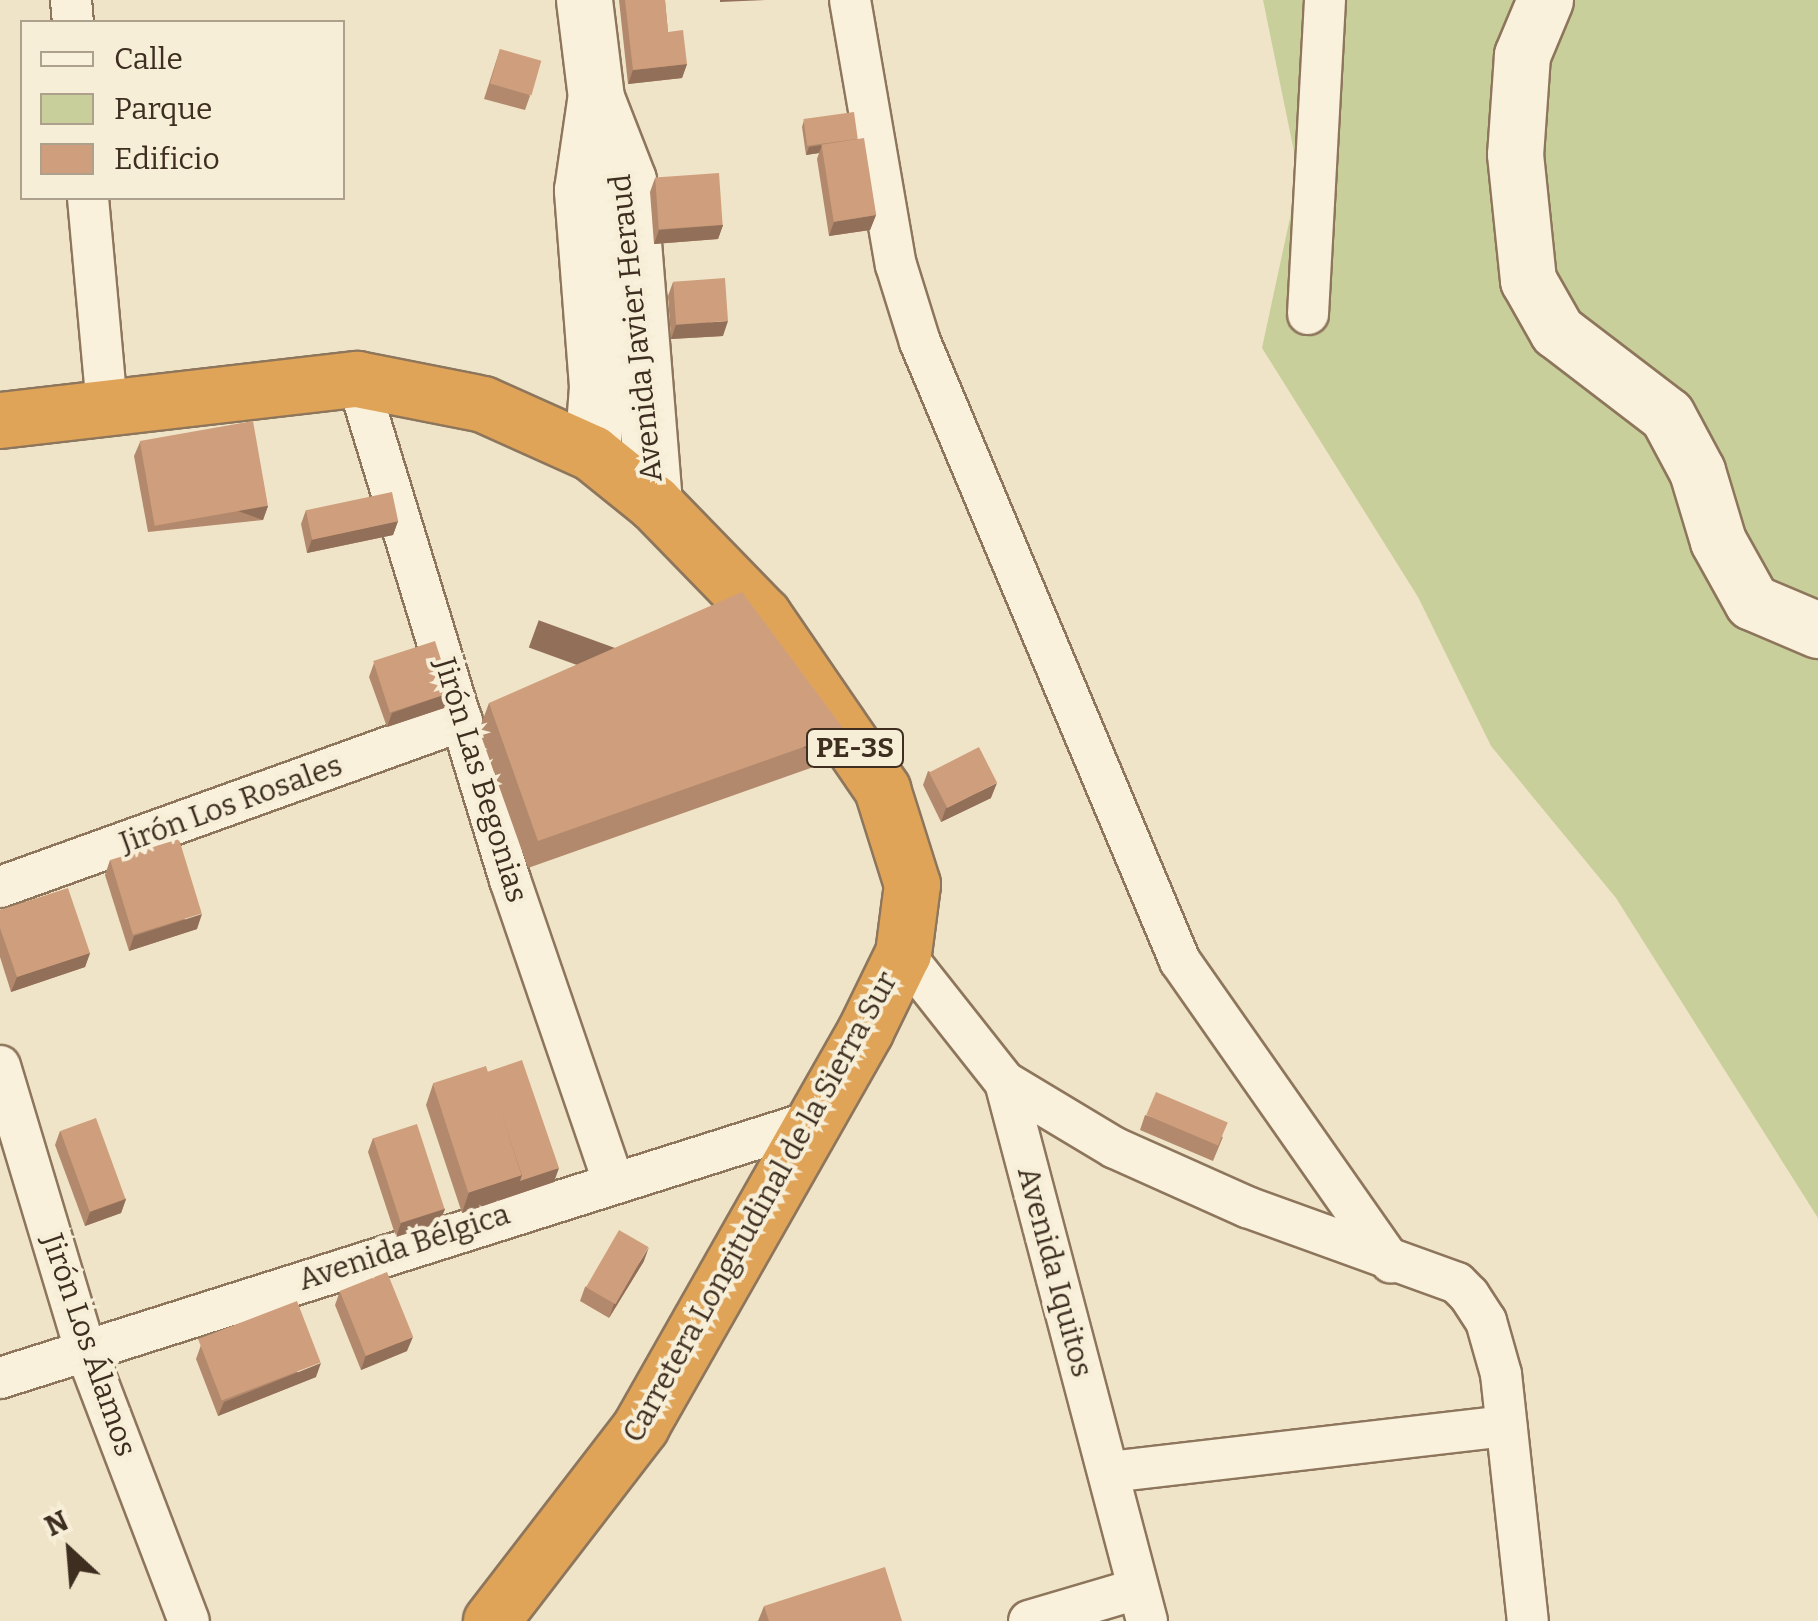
<!DOCTYPE html>
<html>
<head>
<meta charset="utf-8">
<style>
	body { margin:0 }
	#map { position:relative; width:1818px; height:1621px; overflow:hidden; background:#f0e4c8; font-family:Bitter,serif }
	div>[style] { position:absolute }
	.green>* { inset:0; background:#c9cf9b }
	.roads { filter:drop-shadow(2px 0 #8d765c) drop-shadow(-2px 0 #8d765c) drop-shadow(0 2px #8d765c) drop-shadow(0 -2px #8d765c) }
	.street>* { height:40px; margin:-20px; padding:0 20px; transform-origin:20px; border-radius:20px; background:#faf1dc }
	.secondary>* { height:55px; margin:-27.5px; padding:0 27.5px; transform-origin:27.5px; border-radius:27.5px; background:#faf1dc }
	.highway>* { height:55px; margin:-27.5px; padding:0 27.5px; transform-origin:27.5px; border-radius:27.5px; background:#e0a458 }
	.wall>* { inset:0; background:#b2896c }
	.shaded-wall>* { inset:0; background:#916f58; transform-origin:0 0 }
	.building>* { inset:0; background:#cf9f7d; transform-origin:0 0 }
	span { translate:-50% -50%; white-space:nowrap; text-align:center; line-height:1.15; -webkit-text-stroke:8px #f7eed8; paint-order:stroke }
	.shield-label span { padding:2px 8px; background:#f7eed8; border:2px solid; border-radius:8px; -webkit-text-stroke-width:0 }
	.shield-label { font-size:28px; color:#3d2e20; font-weight:700 }
	.street-label { font-size:30px; color:#3d2e20 }
	.legend { position:absolute; left:20px; top:20px; width:325px; height:180px; box-sizing:border-box; background:#f7eed8; border:2px solid #ada18e; margin:0; padding:12px 18px; list-style:none; font-size:30px; color:#3d2e20 }
	.legend li { display:flex; align-items:center; gap:20px; height:50px }
	.legend b { width:50px; border:2px solid #ada18e }
	.north { position:absolute; left:20px; top:1501px; width:100px; height:100px; -webkit-text-stroke:8px #f7eed8; paint-order:stroke; rotate:334deg; font-size:28px; font-weight:700; line-height:40px; text-align:center; color:#3d2e20 }
	.north::after { content:''; display:block; margin:auto; width:35px; height:45px; background:#3d2e20; clip-path:polygon(50% 0,100% 100%,50% 72%,0 100%) }
</style>
</head>
<body>
<div id="map">
	<div class="green">
		<i style="clip-path:polygon(1263px 0,1818px 0,1818px 1218px,1616px 898px,1491px 746px,1418px 597px,1262px 348px,1299px 176px)"></i>
	</div>
	<div class="roads">
		<div class="street">
			<i style="left:71px;top:0;width:22px;rotate:85deg"></i>
			<i style="left:850px;top:0;width:269px;rotate:80.2deg"></i>
			<i style="left:896px;top:265px;width:81px;rotate:72.7deg"></i>
			<i style="left:920px;top:342px;width:671px;rotate:67.22deg"></i>
			<i style="left:1180px;top:961px;width:368px;rotate:55deg"></i>
			<i style="left:88px;top:198px;width:209px;rotate:84.8deg"></i>
			<i style="left:1308px;top:314px;width:314px;rotate:-86.9deg"></i>
			<i style="left:357px;top:379px;width:524px;rotate:73.02deg"></i>
			<i style="left:510px;top:880px;width:317px;rotate:71.1deg"></i>
			<i style="left:0;top:887px;width:491px;rotate:-19.8deg"></i>
			<i style="left:903px;top:953px;width:164px;rotate:51.7deg"></i>
			<i style="left:1005px;top:1082px;width:557px;rotate:75.24deg"></i>
			<i style="left:0;top:1066px;width:295px;rotate:73.3deg"></i>
			<i style="left:85px;top:1349px;width:291px;rotate:69.1deg"></i>
			<i style="left:1005px;top:1082px;width:128px;rotate:31deg"></i>
			<i style="left:1115px;top:1148px;width:145px;rotate:24.1deg"></i>
			<i style="left:1247px;top:1207px;width:223px;rotate:19.9deg"></i>
			<i style="left:1457px;top:1283px;width:17px;rotate:45deg"></i>
			<i style="left:1469px;top:1295px;width:31px;rotate:57deg"></i>
			<i style="left:1486px;top:1321px;width:55px;rotate:74.2deg"></i>
			<i style="left:1501px;top:1374px;width:248px;rotate:83.8deg"></i>
			<i style="left:0;top:1378px;width:849px;rotate:-17.54deg"></i>
			<i style="left:1109px;top:1472px;width:400px;rotate:-6.6deg"></i>
			<i style="left:1029px;top:1621px;width:113px;rotate:-16.5deg"></i>
		</div>
		<div class="secondary">
			<i style="left:584px;top:0;width:99px;rotate:83deg"></i>
			<i style="left:596px;top:98px;width:88px;rotate:68.7deg"></i>
			<i style="left:628px;top:180px;width:324px;rotate:85.4deg"></i>
			<i style="left:1545px;top:0;width:60px;rotate:112.7deg"></i>
			<i style="left:1522px;top:55px;width:99px;rotate:94deg"></i>
			<i style="left:1515px;top:154px;width:127px;rotate:84.1deg"></i>
			<i style="left:1528px;top:280px;width:59px;rotate:60.4deg"></i>
			<i style="left:1557px;top:331px;width:138px;rotate:37.4deg"></i>
			<i style="left:1667px;top:415px;width:64px;rotate:61.8deg"></i>
			<i style="left:1697px;top:471px;width:73px;rotate:73.3deg"></i>
			<i style="left:1718px;top:541px;width:70px;rotate:60.9deg"></i>
			<i style="left:1752px;top:602px;width:72px;rotate:23deg"></i>
			<i style="left:592px;top:453px;width:67px;rotate:-85.7deg"></i>
			<i style="left:597px;top:386px;width:197px;rotate:-94.4deg"></i>
			<i style="left:582px;top:190px;width:90px;rotate:-81.7deg"></i>
		</div>
		<div class="highway">
			<i style="left:0;top:420px;width:359px;rotate:-6.6deg"></i>
			<i style="left:357px;top:379px;width:128px;rotate:11.2deg"></i>
			<i style="left:483px;top:404px;width:120px;rotate:24.2deg"></i>
			<i style="left:592px;top:453px;width:80px;rotate:38.9deg"></i>
			<i style="left:654px;top:503px;width:156px;rotate:45.8deg"></i>
			<i style="left:763px;top:615px;width:211px;rotate:55.6deg"></i>
			<i style="left:882px;top:789px;width:100px;rotate:72.5deg"></i>
			<i style="left:912px;top:884px;width:70px;rotate:97.4deg"></i>
			<i style="left:903px;top:953px;width:87px;rotate:116deg"></i>
			<i style="left:865px;top:1031px;width:454px;rotate:119.6deg"></i>
			<i style="left:641px;top:1426px;width:246px;rotate:127.6deg"></i>
		</div>
	</div>
	<div class="wall">
		<i style="clip-path:polygon(619px 0,665px 0,668px 32px,687px 64px,682px 78px,628px 84px)"></i>
		<i style="clip-path:polygon(500px 49px,530px 96px,525px 110px,484px 99px)"></i>
		<i style="clip-path:polygon(804px 120px,858px 139px,876px 215px,870px 230px,829px 236px,817px 159px,819px 153px,806px 155px,802px 127px)"></i>
		<i style="clip-path:polygon(655px 178px,723px 225px,718px 239px,654px 244px,650px 192px)"></i>
		<i style="clip-path:polygon(673px 282px,723px 336px,671px 339px,668px 296px)"></i>
		<i style="clip-path:polygon(140px 442px,268px 506px,263px 520px,148px 532px,134px 456px)"></i>
		<i style="clip-path:polygon(306px 510px,398px 521px,393px 535px,307px 553px,301px 524px)"></i>
		<i style="clip-path:polygon(374px 663px,452px 692px,447px 707px,387px 727px,369px 677px)"></i>
		<i style="clip-path:polygon(489px 703px,846px 732px,836px 759px,528px 868px,479px 730px)"></i>
		<i style="clip-path:polygon(928px 771px,991px 798px,941px 822px,923px 785px)"></i>
		<i style="clip-path:polygon(110px 860px,197px 929px,129px 951px,105px 875px)"></i>
		<i style="clip-path:polygon(0 910px,90px 953px,85px 967px,11px 992px,0 957px)"></i>
		<i style="clip-path:polygon(487px 1072px,554px 1182px,462px 1213px,426px 1105px,433px 1084px)"></i>
		<i style="clip-path:polygon(1145px 1115px,1223px 1137px,1213px 1161px,1140px 1130px)"></i>
		<i style="clip-path:polygon(60px 1131px,126px 1199px,121px 1213px,85px 1226px,55px 1145px)"></i>
		<i style="clip-path:polygon(373px 1138px,445px 1209px,439px 1223px,396px 1237px,368px 1152px)"></i>
		<i style="clip-path:polygon(644px 1261px,609px 1318px,580px 1301px,585px 1287px)"></i>
		<i style="clip-path:polygon(340px 1291px,407px 1351px,361px 1370px,335px 1305px)"></i>
		<i style="clip-path:polygon(201px 1345px,316px 1377px,218px 1416px,196px 1359px)"></i>
		<i style="clip-path:polygon(764px 1606px,902px 1621px,758px 1621px)"></i>
	</div>
	<div class="shaded-wall">
		<i style="clip-path:polygon(720px 0,766px 0,720px 2px)"></i>
		<i style="clip-path:polygon(687px 64px,682px 78px,628px 84px,633px 70px)"></i>
		<i style="clip-path:polygon(822px 145px,819px 153px,806px 155px,809px 147px)"></i>
		<i style="clip-path:polygon(876px 215px,870px 230px,829px 236px,834px 222px)"></i>
		<i style="clip-path:polygon(723px 225px,718px 239px,654px 244px,659px 230px)"></i>
		<i style="clip-path:polygon(728px 321px,723px 336px,671px 339px,676px 325px)"></i>
		<i style="left:268px;top:506px;width:15px;height:116px;rotate:110deg"></i>
		<i style="clip-path:polygon(398px 521px,393px 535px,307px 553px,312px 539px)"></i>
		<i style="clip-path:polygon(452px 692px,447px 707px,387px 727px,392px 713px)"></i>
		<i style="left:846px;top:732px;width:29px;height:327px;rotate:110deg"></i>
		<i style="clip-path:polygon(997px 783px,991px 798px,941px 822px,946px 808px)"></i>
		<i style="clip-path:polygon(202px 914px,197px 929px,129px 951px,134px 936px)"></i>
		<i style="clip-path:polygon(90px 953px,85px 967px,11px 992px,17px 977px)"></i>
		<i style="clip-path:polygon(559px 1168px,554px 1182px,462px 1213px,469px 1192px,522px 1175px)"></i>
		<i style="clip-path:polygon(126px 1199px,121px 1213px,85px 1226px,90px 1212px)"></i>
		<i style="clip-path:polygon(445px 1209px,439px 1223px,396px 1237px,401px 1223px)"></i>
		<i style="clip-path:polygon(649px 1247px,644px 1261px,609px 1318px,614px 1304px)"></i>
		<i style="clip-path:polygon(413px 1337px,407px 1351px,361px 1370px,366px 1355px)"></i>
		<i style="clip-path:polygon(321px 1363px,316px 1377px,218px 1416px,224px 1402px)"></i>
	</div>
	<div class="building">
		<i style="clip-path:polygon(625px 0,665px 0,668px 32px,683px 30px,687px 64px,633px 70px)"></i>
		<i style="left:500px;top:49px;width:43px;height:36px;rotate:16deg"></i>
		<i style="left:854px;top:112px;width:27px;height:51px;rotate:82deg"></i>
		<i style="left:864px;top:138px;width:78px;height:43px;rotate:81deg"></i>
		<i style="left:719px;top:173px;width:52px;height:64px;rotate:86deg"></i>
		<i style="left:725px;top:278px;width:43px;height:52px;rotate:86deg"></i>
		<i style="left:253px;top:421px;width:86px;height:115px;rotate:80deg"></i>
		<i style="left:392px;top:492px;width:30px;height:88px;rotate:78deg"></i>
		<i style="clip-path:polygon(742px 592px,846px 732px,538px 841px,489px 703px)"></i>
		<i style="left:435px;top:641px;width:54px;height:65px;rotate:72deg"></i>
		<i style="left:979px;top:747px;width:40px;height:56px;rotate:63deg"></i>
		<i style="left:179px;top:839px;width:78px;height:72px;rotate:73deg"></i>
		<i style="clip-path:polygon(68px 888px,90px 953px,17px 977px,0 928px,0 910px)"></i>
		<i style="clip-path:polygon(522px 1060px,559px 1168px,520px 1181px,522px 1175px,487px 1072px)"></i>
		<i style="left:486px;top:1066px;width:115px;height:56px;rotate:72deg"></i>
		<i style="left:1156px;top:1092px;width:78px;height:25px;rotate:23deg"></i>
		<i style="left:96px;top:1118px;width:86px;height:38px;rotate:70deg"></i>
		<i style="left:417px;top:1124px;width:89px;height:46px;rotate:72deg"></i>
		<i style="left:619px;top:1230px;width:34px;height:66px;rotate:30deg"></i>
		<i style="left:387px;top:1272px;width:70px;height:51px;rotate:68deg"></i>
		<i style="left:297px;top:1301px;width:66px;height:106px;rotate:69deg"></i>
		<i style="clip-path:polygon(885px 1567px,902px 1621px,769px 1621px,764px 1606px)"></i>
	</div>
	<div class="shield-label">
		<span style="left:855px;top:748px">PE-3S</span>
	</div>
	<div class="street-label">
		<span style="left:636px;top:328px;rotate:-96deg">Avenida Javier Heraud</span>
		<span style="left:481px;top:780px;rotate:73deg">Jirón Las Begonias</span>
		<span style="left:231px;top:804px;rotate:-20deg">Jirón Los Rosales</span>
		<span style="left:760px;top:1207px;rotate:-61deg">Carretera Longitudinal de la Sierra Sur</span>
		<span style="left:404px;top:1247px;rotate:-18deg">Avenida Bélgica</span>
		<span style="left:1055px;top:1272px;rotate:75deg">Avenida Iquitos</span>
		<span style="left:89px;top:1345px;rotate:71deg">Jirón Los Álamos</span>
	</div>
	<ul class="legend">
	<li><b style="height:12px;background:#faf1dc"></b>Calle</li>
	<li><b style="height:28px;background:#c9cf9b"></b>Parque</li>
	<li><b style="height:28px;background:#cf9f7d"></b>Edificio</li>
	</ul>
	<div class="north">N</div>
</div>
</body>
</html>
